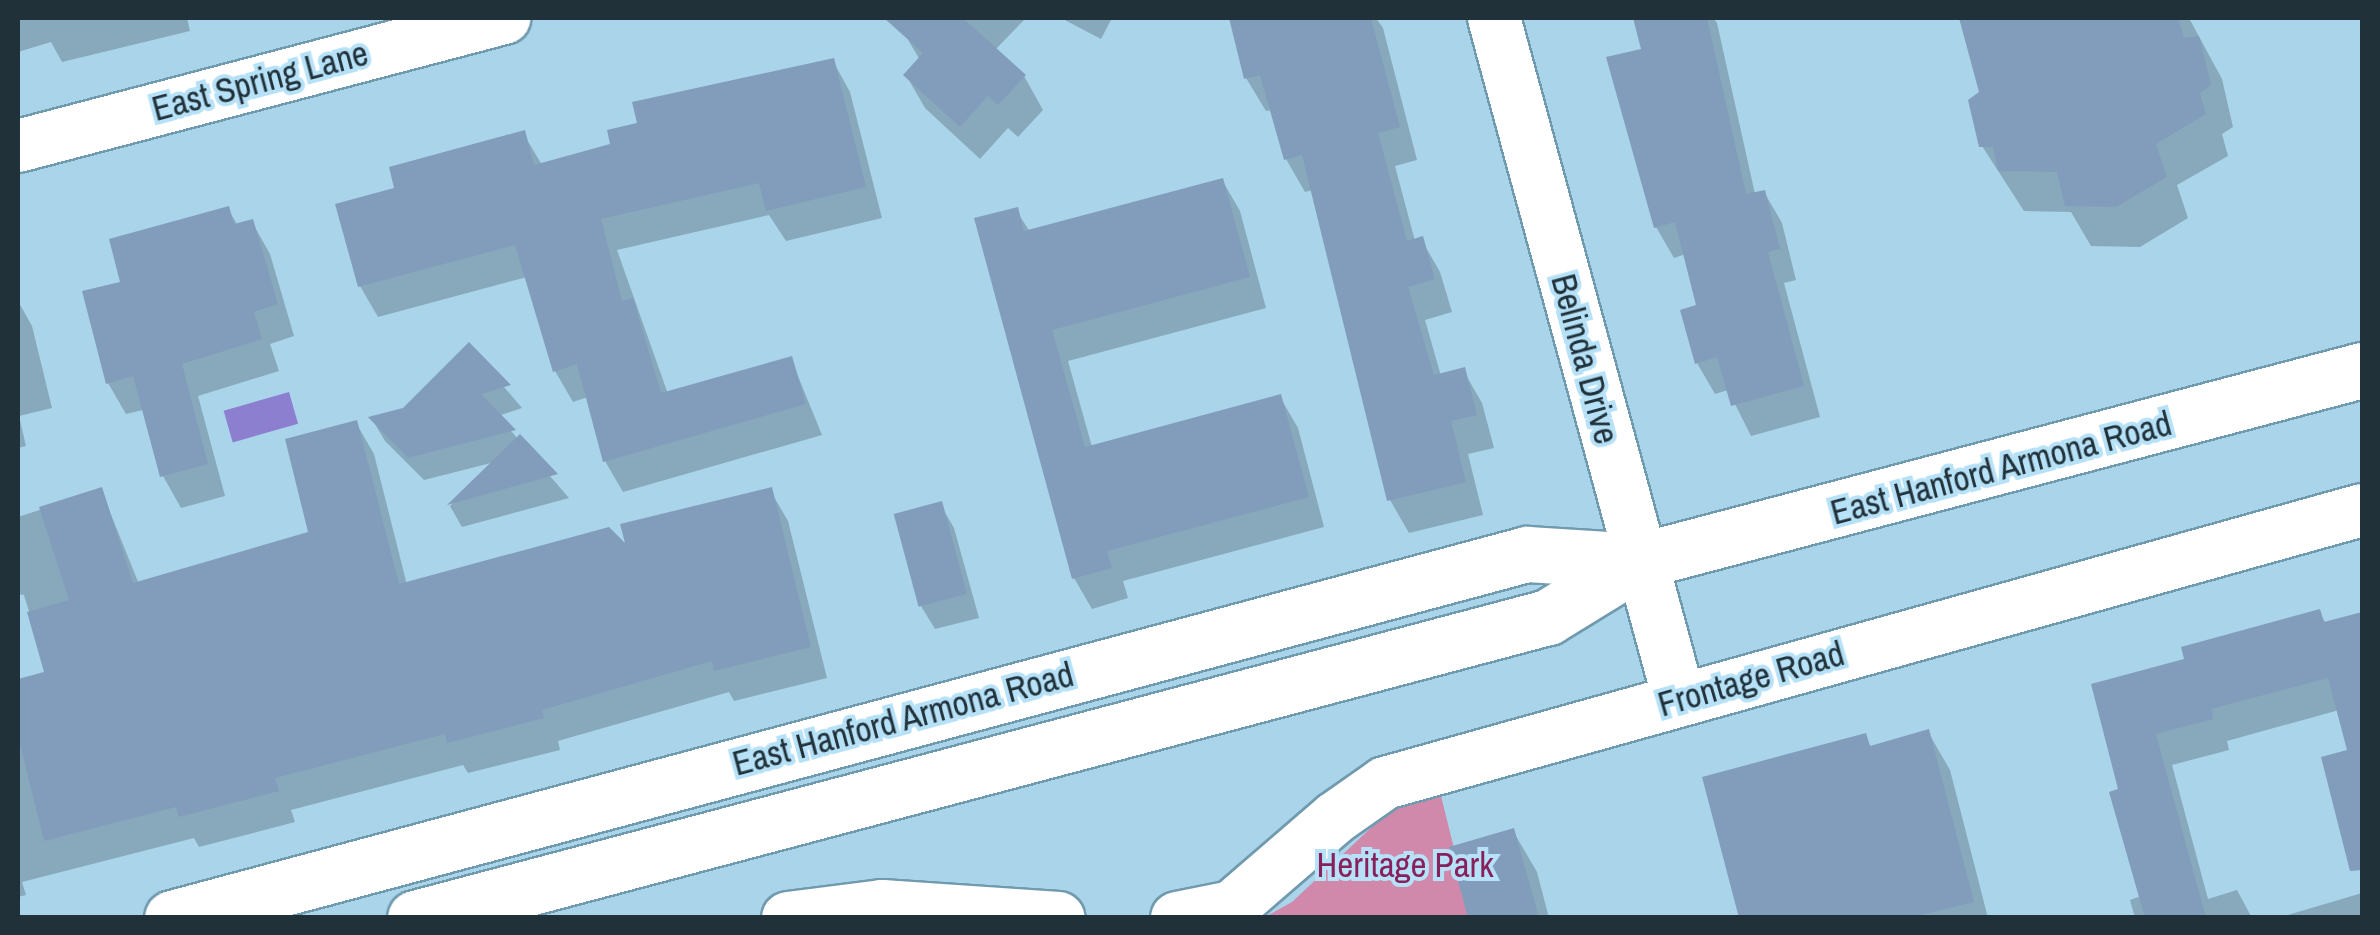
<!DOCTYPE html>
<html>
<head>
<meta charset="utf-8">
<style>
	body { margin:0 }
	#map { position:relative; width:2380px; height:935px; overflow:hidden; background:#a9d4ea; font-family:"Archivo Narrow",sans-serif }
	div>[style] { position:absolute }
	.green>* { inset:0; background:#d089ab }
	.water>* { inset:0; background:#8c7fd0; transform-origin:0 0 }
	.shadow>* { inset:0; background:#0003 }
	.building>* { inset:0; background:#819dbb; transform-origin:0 0 }
	.roads { filter:drop-shadow(2px 0 #709aae) drop-shadow(-2px 0 #709aae) drop-shadow(0 2px #709aae) drop-shadow(0 -2px #709aae) }
	.street>* { height:52px; margin:-26px; padding:0 26px; transform-origin:26px; border-radius:26px; background:#fff }
	.secondary>* { height:55px; margin:-27.5px; padding:0 27.5px; transform-origin:27.5px; border-radius:27.5px; background:#fff }
	span { translate:-50% -50%; white-space:nowrap; text-align:center; line-height:1.15; -webkit-text-stroke:8px #b6e1f7; paint-order:stroke }
	.street-label { font-size:35px; color:#20313a }
	.park-label { font-size:35px; color:#87205b }
	.frame { position:absolute; inset:0; border:20px solid #20313a; pointer-events:none }
</style>
</head>
<body>
<div id="map">
	<div class="green">
		<i style="clip-path:polygon(1441px 796px,1471px 917px,1263px 918px,1292px 902px,1391px 809px)"></i>
	</div>
	<div class="water">
		<i style="left:289px;top:392px;width:33px;height:68px;rotate:74deg"></i>
	</div>
	<div class="shadow">
		<i style="clip-path:polygon(18px 18px,187px 18px,190px 31px,62px 62px,51px 42px,18px 52px)"></i>
		<i style="clip-path:polygon(918px 18px,1026px 18px,995px 50px,1024px 76px,1043px 110px,1018px 137px,1008px 128px,980px 159px,925px 108px,906px 75px,920px 60px,904px 33px)"></i>
		<i style="clip-path:polygon(1061px 18px,1112px 18px,1101px 39px)"></i>
		<i style="clip-path:polygon(1247px 18px,1376px 18px,1383px 28px,1417px 160px,1395px 166px,1415px 241px,1421px 239px,1440px 272px,1452px 312px,1425px 320px,1441px 376px,1463px 370px,1482px 403px,1494px 448px,1468px 454px,1483px 515px,1409px 533px,1390px 500px,1313px 190px,1305px 192px,1286px 159px,1272px 110px,1266px 111px,1246px 78px,1233px 21px)"></i>
		<i style="clip-path:polygon(1634px 18px,1713px 18px,1717px 23px,1755px 194px,1764px 192px,1782px 223px,1796px 280px,1784px 283px,1820px 417px,1751px 436px,1728px 390px,1715px 394px,1697px 363px,1699px 307px,1686px 254px,1674px 258px,1656px 227px,1644px 51px)"></i>
		<i style="clip-path:polygon(1962px 18px,2189px 18px,2222px 79px,2233px 127px,2222px 134px,2228px 156px,2177px 185px,2188px 218px,2140px 247px,2091px 246px,2071px 212px,2024px 211px,1982px 146px,1982px 93px)"></i>
		<i style="clip-path:polygon(833px 61px,850px 92px,882px 218px,786px 241px,769px 215px,617px 250px,668px 394px,791px 359px,822px 435px,623px 492px,605px 461px,588px 397px,573px 402px,555px 371px,527px 277px,378px 317px,360px 286px,397px 190px,523px 133px,542px 165px,613px 146px,640px 125px)"></i>
		<i style="clip-path:polygon(1222px 180px,1240px 211px,1266px 308px,1068px 361px,1092px 447px,1280px 397px,1298px 428px,1324px 527px,1123px 581px,1128px 598px,1092px 609px,1074px 578px,1016px 210px,1030px 232px)"></i>
		<i style="clip-path:polygon(228px 209px,238px 226px,252px 222px,270px 254px,294px 336px,270px 344px,279px 371px,198px 396px,225px 496px,181px 508px,163px 476px,143px 410px,126px 414px,108px 383px,123px 284px)"></i>
		<i style="clip-path:polygon(18px 301px,32px 326px,52px 408px,19px 416px,26px 446px,18px 448px)"></i>
		<i style="clip-path:polygon(469px 346px,522px 408px,498px 416px,569px 498px,462px 527px,450px 506px,495px 462px,424px 480px,385px 441px,372px 419px,404px 411px)"></i>
		<i style="clip-path:polygon(356px 423px,374px 454px,407px 585px,629px 551px,770px 490px,788px 521px,827px 678px,734px 701px,729px 692px,558px 741px,560px 750px,468px 773px,463px 765px,291px 810px,295px 822px,199px 847px,194px 838px,22px 882px,26px 895px,18px 897px,18px 682px,48px 674px,24px 595px,18px 594px,18px 517px,101px 490px,139px 584px,311px 533px)"></i>
		<i style="clip-path:polygon(940px 504px,954px 528px,979px 618px,935px 629px,921px 606px)"></i>
		<i style="clip-path:polygon(2319px 612px,2326px 624px,2362px 615px,2362px 836px,2354px 838px,2350px 752px,2339px 710px,2227px 741px,2229px 750px,2172px 765px,2208px 899px,2237px 890px,2252px 918px,2135px 918px,2130px 900px,2141px 896px,2121px 791px,2187px 661px)"></i>
		<i style="clip-path:polygon(1928px 732px,1950px 770px,1988px 918px,1742px 918px,1865px 736px,1871px 748px)"></i>
		<i style="clip-path:polygon(1513px 831px,1537px 872px,1549px 918px,1471px 918px)"></i>
		<i style="clip-path:polygon(2362px 893px,2362px 918px,2278px 918px)"></i>
	</div>
	<div class="building">
		<i style="clip-path:polygon(884px 18px,963px 18px,1026px 75px,998px 105px,988px 96px,960px 127px,903px 75px,923px 53px)"></i>
		<i style="clip-path:polygon(1229px 18px,1371px 18px,1400px 127px,1378px 133px,1407px 241px,1423px 236px,1435px 279px,1408px 287px,1434px 375px,1465px 367px,1477px 415px,1451px 421px,1466px 482px,1387px 501px,1302px 155px,1284px 160px,1260px 75px,1244px 79px)"></i>
		<i style="clip-path:polygon(1633px 18px,1707px 18px,1746px 194px,1765px 190px,1780px 249px,1768px 252px,1804px 386px,1731px 406px,1717px 357px,1695px 364px,1680px 310px,1696px 305px,1675px 222px,1654px 228px,1606px 57px,1641px 49px)"></i>
		<i style="clip-path:polygon(1959px 18px,2178px 18px,2184px 38px,2199px 36px,2211px 85px,2200px 93px,2206px 114px,2156px 144px,2167px 177px,2116px 207px,2065px 206px,2057px 172px,1998px 171px,1993px 147px,1979px 147px,1968px 100px,1979px 92px)"></i>
		<i style="clip-path:polygon(834px 58px,866px 187px,766px 211px,759px 183px,601px 219px,622px 301px,633px 298px,661px 393px,792px 356px,806px 404px,603px 462px,577px 364px,553px 372px,515px 245px,358px 287px,335px 204px,394px 188px,389px 167px,525px 130px,534px 165px,610px 144px,607px 130px,637px 123px,632px 102px)"></i>
		<i style="clip-path:polygon(1223px 178px,1250px 277px,1052px 330px,1085px 447px,1281px 394px,1309px 497px,1107px 551px,1112px 568px,1072px 579px,974px 218px,1018px 207px,1024px 231px)"></i>
		<i style="clip-path:polygon(229px 206px,234px 224px,253px 219px,278px 304px,254px 312px,262px 339px,182px 364px,208px 464px,160px 477px,133px 376px,106px 384px,82px 291px,120px 282px,109px 239px)"></i>
		<i style="clip-path:polygon(469px 342px,511px 385px,481px 394px,516px 430px,408px 458px,368px 417px,403px 408px)"></i>
		<i style="clip-path:polygon(357px 420px,399px 584px,609px 527px,625px 543px,620px 524px,772px 487px,811px 647px,714px 671px,712px 661px,542px 710px,544px 718px,447px 743px,445px 734px,275px 778px,279px 791px,179px 817px,176px 807px,44px 841px,18px 736px,18px 679px,44px 672px,27px 612px,69px 600px,39px 507px,102px 487px,133px 583px,308px 532px,285px 439px)"></i>
		<i style="clip-path:polygon(520px 434px,558px 474px,447px 505px)"></i>
		<i style="left:942px;top:501px;width:96px;height:50px;rotate:75deg"></i>
		<i style="clip-path:polygon(2320px 609px,2324px 622px,2362px 612px,2362px 870px,2350px 871px,2321px 757px,2347px 750px,2328px 678px,2211px 709px,2213px 719px,2156px 734px,2206px 918px,2145px 918px,2109px 792px,2118px 789px,2091px 684px,2184px 659px,2181px 647px)"></i>
		<i style="clip-path:polygon(1929px 729px,1974px 902px,1909px 918px,1739px 918px,1702px 777px,1866px 733px,1870px 746px)"></i>
		<i style="clip-path:polygon(1514px 828px,1539px 918px,1468px 918px,1449px 847px)"></i>
	</div>
	<div class="roads">
		<div class="street">
			<i style="left:1494px;top:18px;width:706px;rotate:74.8deg"></i>
			<i style="left:18px;top:146px;width:503px;rotate:-14.76deg"></i>
			<i style="left:788px;top:918px;width:95px;rotate:-7.3deg"></i>
			<i style="left:882px;top:906px;width:177px;rotate:3.9deg"></i>
			<i style="left:1177px;top:918px;width:56px;rotate:-11.3deg"></i>
			<i style="left:1232px;top:907px;width:136px;rotate:-40.8deg"></i>
			<i style="left:1335px;top:818px;width:61px;rotate:-35deg"></i>
			<i style="left:1385px;top:783px;width:1014px;rotate:-15.61deg"></i>
		</div>
		<div class="secondary">
			<i style="left:172px;top:918px;width:1403px;rotate:-15.04deg"></i>
			<i style="left:1527px;top:554px;width:112px;rotate:3.6deg"></i>
			<i style="left:415px;top:918px;width:1172px;rotate:-14.88deg"></i>
			<i style="left:1548px;top:617px;width:107px;rotate:-31.6deg"></i>
			<i style="left:1639px;top:561px;width:748px;rotate:-14.8deg"></i>
		</div>
	</div>
	<div class="street-label">
		<span style="left:260px;top:81px;rotate:-15deg">East Spring Lane</span>
		<span style="left:1585px;top:359px;rotate:75deg">Belinda Drive</span>
		<span style="left:2001px;top:468px;rotate:-15deg">East Hanford Armona Road</span>
		<span style="left:1751px;top:679px;rotate:-16deg">Frontage Road</span>
		<span style="left:903px;top:719px;rotate:-15deg">East Hanford Armona Road</span>
	</div>
	<div class="park-label">
		<span style="left:1405px;top:865px">Heritage Park</span>
	</div>
	<div class="frame"></div>
</div>
</body>
</html>
